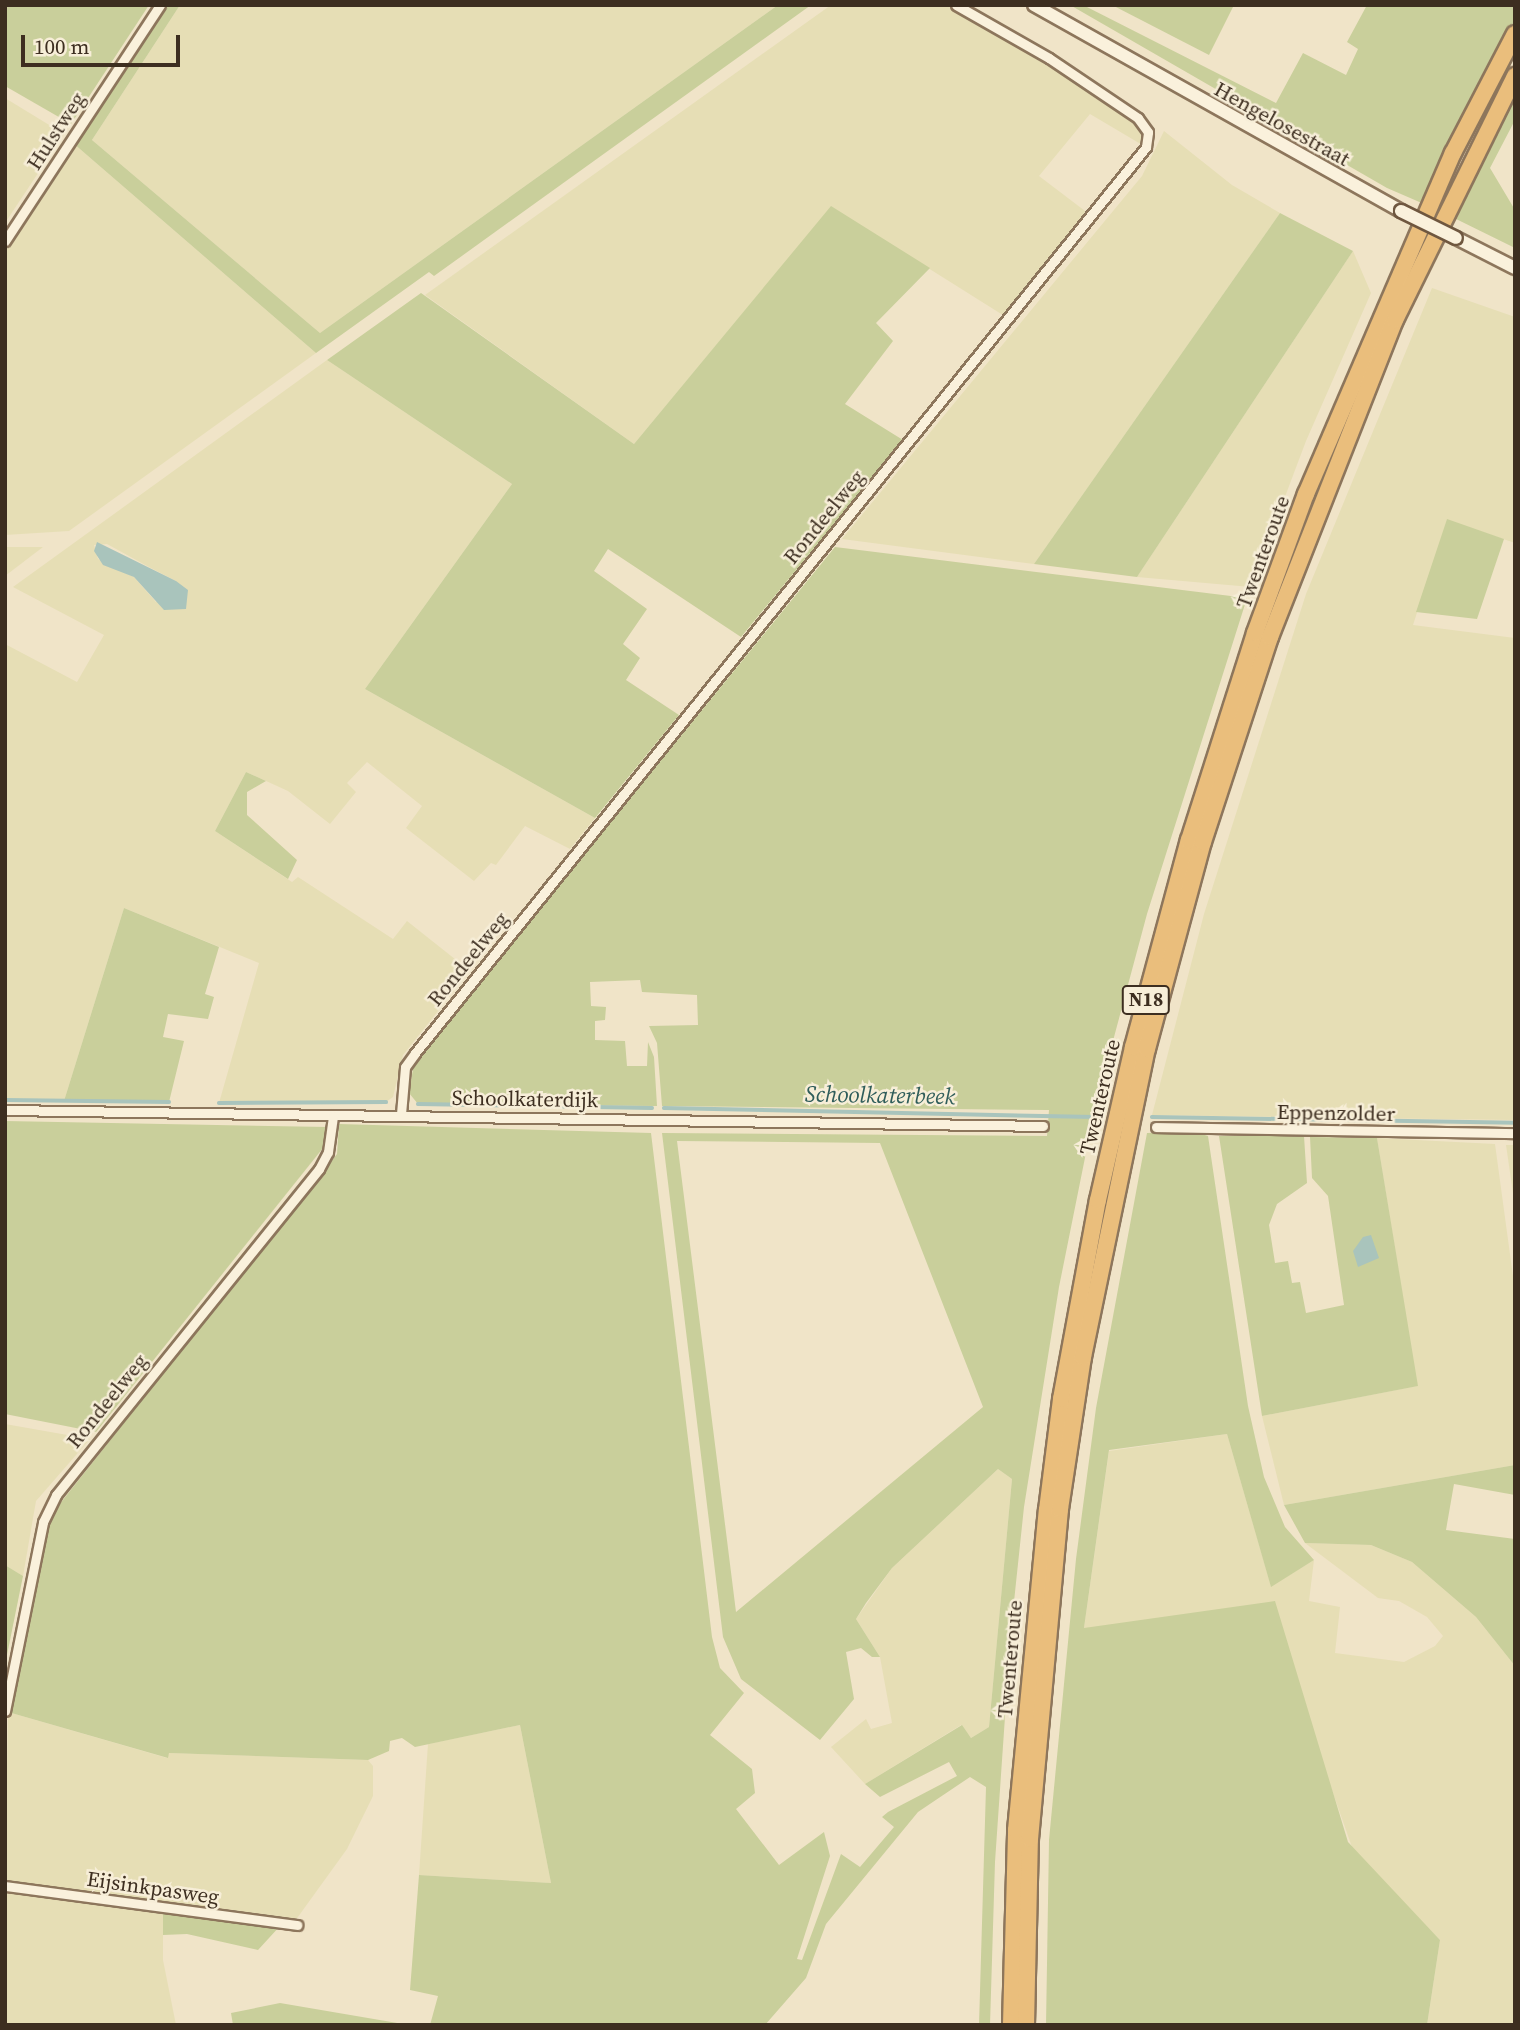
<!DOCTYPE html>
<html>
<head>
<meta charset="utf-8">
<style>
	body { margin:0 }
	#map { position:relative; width:1520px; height:2030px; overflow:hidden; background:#f0e4c8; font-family:"Source Serif 4",serif }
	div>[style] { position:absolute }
	.farmland>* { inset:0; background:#e6deb5 }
	.green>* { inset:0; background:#c9cf9b }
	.water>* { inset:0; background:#a9c4bc }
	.stream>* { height:3.5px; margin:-1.75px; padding:0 1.75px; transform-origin:1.75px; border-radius:1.75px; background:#a9c4bc }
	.roads { filter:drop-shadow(2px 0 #8d765c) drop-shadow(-2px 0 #8d765c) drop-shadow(0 2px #8d765c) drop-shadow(0 -2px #8d765c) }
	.minor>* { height:9px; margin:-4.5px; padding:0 4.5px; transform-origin:4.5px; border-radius:4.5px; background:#faf1dc }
	.secondary>* { height:12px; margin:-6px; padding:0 6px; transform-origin:6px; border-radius:6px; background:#faf1dc }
	.trunk>* { height:16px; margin:-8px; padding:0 8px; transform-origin:8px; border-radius:8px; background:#eabe7c }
	.bridges { filter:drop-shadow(2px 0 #6f573f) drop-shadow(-2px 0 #6f573f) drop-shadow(0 2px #6f573f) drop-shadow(0 -2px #6f573f) }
	.secondary-bridge>* { height:12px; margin:-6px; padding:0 6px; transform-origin:6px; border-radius:6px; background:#faf1dc }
	span { translate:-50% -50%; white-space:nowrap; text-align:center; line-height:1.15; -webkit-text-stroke:5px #f7eed8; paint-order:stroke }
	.shield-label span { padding:2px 5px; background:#f7eed8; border:2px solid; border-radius:5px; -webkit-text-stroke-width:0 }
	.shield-label { font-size:19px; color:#3d2e20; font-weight:700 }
	.street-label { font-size:21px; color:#3d2e20 }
	.water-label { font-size:23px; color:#2f5d5a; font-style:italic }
	.frame { position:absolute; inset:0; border:7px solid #3d2e20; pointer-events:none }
	.scale { position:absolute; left:21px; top:35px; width:159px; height:32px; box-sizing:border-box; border:4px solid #3d2e20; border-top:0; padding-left:9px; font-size:21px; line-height:24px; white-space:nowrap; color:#3d2e20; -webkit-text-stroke:5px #f7eed8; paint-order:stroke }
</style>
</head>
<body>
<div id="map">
	<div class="farmland">
		<i style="clip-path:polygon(180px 5px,778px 5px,320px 333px,92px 140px)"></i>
		<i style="clip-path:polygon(831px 5px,948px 5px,1071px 76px,1141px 126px,1144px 146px,1090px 114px,1039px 176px,1089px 214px,1006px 317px,831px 207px,634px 444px,425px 295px)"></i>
		<i style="clip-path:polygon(5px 98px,64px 134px,5px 223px)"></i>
		<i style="clip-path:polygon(1164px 131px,1232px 185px,1280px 213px,1034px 564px,842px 539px,1142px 176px)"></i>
		<i style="clip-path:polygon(73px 143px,316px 353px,69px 531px,5px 535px,5px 246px)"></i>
		<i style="clip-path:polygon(1353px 251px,1371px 293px,1306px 441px,1251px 587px,1137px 577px)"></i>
		<i style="clip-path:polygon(1432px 288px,1515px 317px,1515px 543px,1447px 520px,1413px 625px,1515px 638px,1515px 1120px,1152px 1115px,1204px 914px,1306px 594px)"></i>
		<i style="clip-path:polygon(evenodd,327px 360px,512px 484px,365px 689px,595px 818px,570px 849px,525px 826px,496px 865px,491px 863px,474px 881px,406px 828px,422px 806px,367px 762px,347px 783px,356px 792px,330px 824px,288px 791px,246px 772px,215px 831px,292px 882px,298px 877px,393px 939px,407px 921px,470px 971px,403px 1055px,393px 1097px,386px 1102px,219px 1103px,259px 963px,124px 908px,64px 1101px,5px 1100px,5px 644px,77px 682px,104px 635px,13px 587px,327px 360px,107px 544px,149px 567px,176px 581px,156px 602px,134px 577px,98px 559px,94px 545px,107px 544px)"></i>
		<i style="clip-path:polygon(5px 547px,43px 547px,5px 576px)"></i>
		<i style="clip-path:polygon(1377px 1138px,1495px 1144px,1515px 1291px,1515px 1465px,1284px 1505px,1262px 1416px,1417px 1386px)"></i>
		<i style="clip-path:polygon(1506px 1145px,1515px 1145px,1515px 1207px)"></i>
		<i style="clip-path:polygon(5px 1424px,90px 1439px,36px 1501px,23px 1576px,5px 1565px)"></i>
		<i style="clip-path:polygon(1227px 1434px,1271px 1586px,1314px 1560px,1309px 1601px,1340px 1607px,1335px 1653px,1404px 1662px,1435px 1646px,1443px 1636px,1427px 1617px,1399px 1601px,1378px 1598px,1305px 1543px,1371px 1545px,1412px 1562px,1476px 1617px,1515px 1666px,1515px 2025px,1427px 2025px,1440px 1940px,1353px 1850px,1314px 1739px,1084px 1628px,1109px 1451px)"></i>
		<i style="clip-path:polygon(998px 1469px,1012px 1479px,989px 1727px,971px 1738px,961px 1725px,865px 1784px,831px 1747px,866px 1719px,871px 1729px,892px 1723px,880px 1657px,856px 1619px,892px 1568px)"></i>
		<i style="clip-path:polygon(8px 1712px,167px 1758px,169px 1753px,368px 1760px,373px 1766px,373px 1796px,347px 1849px,295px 1921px,5px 1881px)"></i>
		<i style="clip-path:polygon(520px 1725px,551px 1883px,419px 1875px,428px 1744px)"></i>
		<i style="clip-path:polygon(5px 1891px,163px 1910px,163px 1960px,176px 2025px,5px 2025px)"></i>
	</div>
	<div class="green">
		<i style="clip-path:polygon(5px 5px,149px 5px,71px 124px,5px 86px)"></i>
		<i style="clip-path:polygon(164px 5px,180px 5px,92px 140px,320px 333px,778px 5px,811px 5px,434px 276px,429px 272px,316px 353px,73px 143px)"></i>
		<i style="clip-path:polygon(1070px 5px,1083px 5px,1276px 103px,1303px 53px,1346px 75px,1358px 49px,1347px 42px,1367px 5px,1515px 5px,1515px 19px,1424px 204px,1387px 188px)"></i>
		<i style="clip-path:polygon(1112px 5px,1234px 5px,1209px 55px)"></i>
		<i style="clip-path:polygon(1515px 86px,1515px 120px,1490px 168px,1515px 210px,1515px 248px,1452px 217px)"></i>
		<i style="clip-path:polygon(831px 206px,930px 268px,876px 323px,893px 341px,845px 404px,903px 440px,741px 637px,608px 549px,594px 571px,647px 609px,623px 644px,640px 658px,626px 680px,679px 715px,595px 818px,365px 689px,512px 484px,327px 360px,421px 293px,634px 444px)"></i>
		<i style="clip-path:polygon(1280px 213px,1353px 251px,1137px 577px,1034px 564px)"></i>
		<i style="clip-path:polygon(1447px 519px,1504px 539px,1477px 619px,1416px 612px)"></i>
		<i style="clip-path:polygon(evenodd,835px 547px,1247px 598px,1147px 914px,1095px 1108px,1059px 1287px,1024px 1507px,1011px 1630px,995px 1862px,990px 2025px,979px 2025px,986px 1787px,970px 1777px,918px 1812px,826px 1924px,806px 1978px,765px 2025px,430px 2025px,438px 1996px,410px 1990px,419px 1875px,551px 1883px,520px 1725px,415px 1747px,402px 1738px,390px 1741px,389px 1751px,368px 1760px,169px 1753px,168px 1758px,8px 1712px,47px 1520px,337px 1154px,339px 1124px,651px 1133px,712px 1637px,720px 1668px,744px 1693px,710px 1735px,752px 1769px,755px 1793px,736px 1809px,779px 1865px,824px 1832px,830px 1856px,797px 1959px,802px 1960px,841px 1854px,860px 1867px,894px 1827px,882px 1817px,888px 1812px,957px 1776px,949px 1762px,880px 1797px,865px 1784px,962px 1725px,971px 1738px,989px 1727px,1012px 1479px,998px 1469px,892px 1568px,866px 1603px,856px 1619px,880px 1657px,872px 1657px,861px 1648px,846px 1652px,854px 1699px,820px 1740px,741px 1679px,723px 1637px,662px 1133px,1047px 1136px,1049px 1110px,662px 1106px,657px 1043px,649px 1026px,698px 1025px,697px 995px,642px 992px,640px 980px,590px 982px,591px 1006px,606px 1007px,605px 1020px,595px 1021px,595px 1040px,625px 1041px,627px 1066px,647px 1066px,648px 1042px,654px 1057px,657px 1106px,418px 1104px,409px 1093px,413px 1069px,433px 1040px,835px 547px,677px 1141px,880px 1143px,983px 1407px,736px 1612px,677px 1141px)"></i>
		<i style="clip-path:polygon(246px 772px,266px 781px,247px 792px,247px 815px,297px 860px,288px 879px,215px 831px)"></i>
		<i style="clip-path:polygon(124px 908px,219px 947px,205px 994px,214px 997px,208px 1019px,168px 1014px,163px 1037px,184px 1041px,169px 1102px,64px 1101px)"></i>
		<i style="clip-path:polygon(5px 1121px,328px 1127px,327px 1143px,96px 1432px,5px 1414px)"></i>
		<i style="clip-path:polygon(1195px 1132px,1208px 1136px,1248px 1406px,1264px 1477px,1285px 1527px,1314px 1560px,1271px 1587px,1227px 1434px,1109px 1450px,1084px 1628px,1275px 1601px,1348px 1842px,1440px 1940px,1427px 2025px,1046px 2025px,1049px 1840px,1076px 1559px,1096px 1408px,1147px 1133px)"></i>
		<i style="clip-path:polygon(1219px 1136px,1304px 1136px,1307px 1183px,1277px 1204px,1269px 1225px,1275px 1263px,1288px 1261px,1292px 1283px,1300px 1282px,1306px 1313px,1344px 1305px,1328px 1196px,1312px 1178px,1310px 1137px,1377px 1138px,1418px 1386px,1262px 1416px)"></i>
		<i style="clip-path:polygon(1515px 1465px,1515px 1495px,1454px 1484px,1446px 1530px,1515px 1539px,1515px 1666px,1476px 1617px,1412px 1562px,1371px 1545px,1305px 1543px,1284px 1505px)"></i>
		<i style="clip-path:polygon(5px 1565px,23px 1576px,7px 1655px,5px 1655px)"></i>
		<i style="clip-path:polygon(163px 1910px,280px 1926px,258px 1950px,187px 1934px,163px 1935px)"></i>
		<i style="clip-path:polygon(280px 2003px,409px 2025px,233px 2025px,231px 2013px)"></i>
	</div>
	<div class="water">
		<i style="clip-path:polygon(97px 542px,176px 581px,188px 590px,186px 609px,164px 610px,134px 577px,103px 565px,94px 551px)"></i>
		<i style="clip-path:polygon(1371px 1235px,1379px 1258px,1358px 1267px,1353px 1251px,1363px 1237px)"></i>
	</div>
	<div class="stream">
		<i style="left:5px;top:1100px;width:164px;rotate:0.7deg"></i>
		<i style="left:219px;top:1103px;width:167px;rotate:-0.3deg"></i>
		<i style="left:418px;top:1104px;width:234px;rotate:1deg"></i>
		<i style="left:664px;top:1108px;width:431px;rotate:1.2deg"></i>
		<i style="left:1152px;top:1117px;width:363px;rotate:0.9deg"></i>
	</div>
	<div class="roads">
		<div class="minor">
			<i style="left:5px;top:241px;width:282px;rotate:-56.7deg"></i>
			<i style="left:5px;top:1110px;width:1038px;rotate:0.88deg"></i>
			<i style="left:401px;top:1114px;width:47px;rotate:-85.1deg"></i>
			<i style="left:405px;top:1067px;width:17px;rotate:-54deg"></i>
			<i style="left:415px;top:1053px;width:1164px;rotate:-51.1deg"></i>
			<i style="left:1146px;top:147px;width:15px;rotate:-82deg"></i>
			<i style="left:1148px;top:132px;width:17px;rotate:-126deg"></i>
			<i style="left:1138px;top:118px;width:107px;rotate:-146deg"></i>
			<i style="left:1049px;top:58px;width:107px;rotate:-150.3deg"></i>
			<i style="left:1156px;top:1127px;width:359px;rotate:1deg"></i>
			<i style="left:5px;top:1711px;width:193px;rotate:-78.6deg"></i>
			<i style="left:43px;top:1522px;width:30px;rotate:-64deg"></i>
			<i style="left:56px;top:1495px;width:419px;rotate:-51.1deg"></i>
			<i style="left:319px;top:1169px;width:19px;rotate:-62deg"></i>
			<i style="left:328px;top:1152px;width:37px;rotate:-82deg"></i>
			<i style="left:5px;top:1886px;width:295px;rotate:7.6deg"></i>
		</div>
		<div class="secondary">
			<i style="left:1034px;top:5px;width:421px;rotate:29.3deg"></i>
			<i style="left:1456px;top:238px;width:66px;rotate:27deg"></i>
		</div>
		<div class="trunk">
			<i style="left:1011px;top:2025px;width:195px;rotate:-88.5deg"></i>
			<i style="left:1016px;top:1830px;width:321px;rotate:-84.5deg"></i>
			<i style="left:1047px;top:1510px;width:112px;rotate:-82.8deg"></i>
			<i style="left:1061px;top:1399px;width:202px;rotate:-79.5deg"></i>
			<i style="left:1098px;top:1200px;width:157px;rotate:-77.1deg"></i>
			<i style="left:1133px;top:1047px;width:214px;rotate:-74.9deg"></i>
			<i style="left:1189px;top:840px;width:217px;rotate:-72.3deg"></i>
			<i style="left:1255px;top:633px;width:148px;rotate:-69.9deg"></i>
			<i style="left:1306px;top:494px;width:371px;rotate:-66.7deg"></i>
			<i style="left:1453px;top:153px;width:134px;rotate:-62.5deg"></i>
			<i style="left:1026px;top:2025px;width:186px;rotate:-88.8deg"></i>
			<i style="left:1030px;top:1839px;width:331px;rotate:-84.8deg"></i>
			<i style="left:1060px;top:1509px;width:154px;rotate:-81.4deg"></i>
			<i style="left:1083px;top:1357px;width:315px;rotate:-78.3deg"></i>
			<i style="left:1147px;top:1049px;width:214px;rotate:-74.9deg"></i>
			<i style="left:1203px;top:842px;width:216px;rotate:-71.9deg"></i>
			<i style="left:1270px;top:637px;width:341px;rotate:-68.5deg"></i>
			<i style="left:1395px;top:320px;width:272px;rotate:-63.8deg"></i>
		</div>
	</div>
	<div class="bridges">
		<div class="secondary-bridge">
			<i style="left:1401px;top:211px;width:61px;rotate:26.1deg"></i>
		</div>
	</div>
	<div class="shield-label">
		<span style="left:1146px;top:1000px">N18</span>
	</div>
	<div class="street-label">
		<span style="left:1282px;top:124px;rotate:29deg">Hengelosestraat</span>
		<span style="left:56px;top:131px;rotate:-57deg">Hulstweg</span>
		<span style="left:824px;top:517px;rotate:-51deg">Rondeelweg</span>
		<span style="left:1263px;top:552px;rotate:-70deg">Twenteroute</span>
		<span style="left:468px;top:959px;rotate:-51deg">Rondeelweg</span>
		<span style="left:1100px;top:1097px;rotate:-77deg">Twenteroute</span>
		<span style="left:525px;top:1099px;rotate:1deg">Schoolkaterdijk</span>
		<span style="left:1336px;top:1113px;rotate:1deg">Eppenzolder</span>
		<span style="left:107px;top:1401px;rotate:-51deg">Rondeelweg</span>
		<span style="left:1010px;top:1659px;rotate:-85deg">Twenteroute</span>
		<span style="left:153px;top:1888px;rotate:8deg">Eijsinkpasweg</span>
	</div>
	<div class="water-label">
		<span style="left:880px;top:1095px;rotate:1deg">Schoolkaterbeek</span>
	</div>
	<div class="frame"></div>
	<div class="scale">100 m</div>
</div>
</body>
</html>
